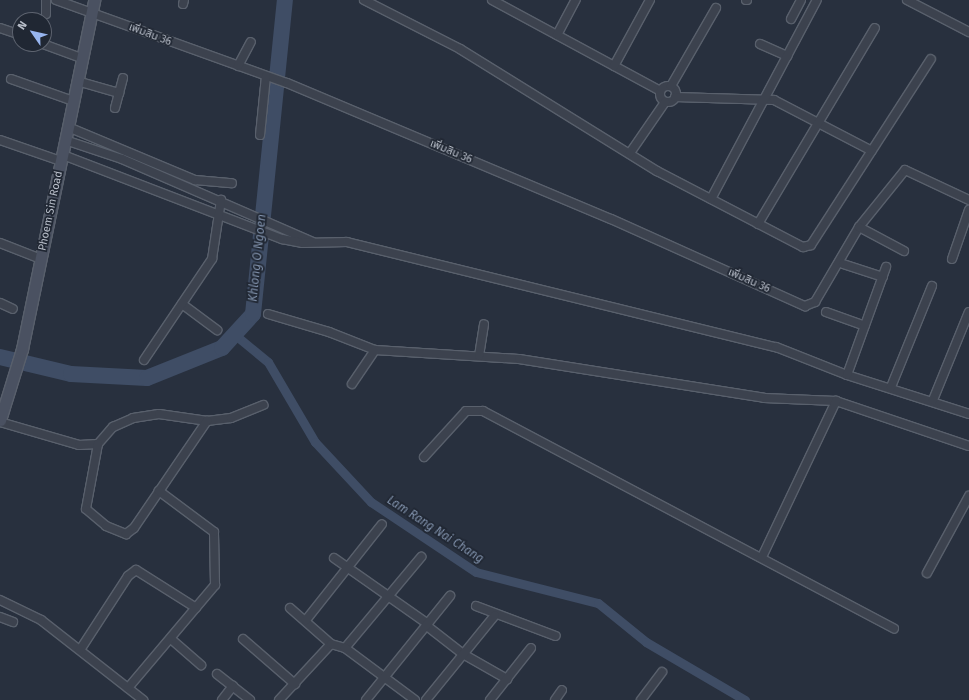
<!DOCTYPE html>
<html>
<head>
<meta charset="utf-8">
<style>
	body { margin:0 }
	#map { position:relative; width:969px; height:700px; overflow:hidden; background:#28303e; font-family:"Fira Sans","Noto Sans Thai",sans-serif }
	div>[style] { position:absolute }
	.canal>* { height:9px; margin:-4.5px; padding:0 4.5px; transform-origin:4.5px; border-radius:4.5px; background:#3f4d65 }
	.river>* { height:16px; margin:-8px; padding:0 8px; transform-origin:8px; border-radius:8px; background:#3f4d65 }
	.roads { filter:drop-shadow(1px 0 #59606c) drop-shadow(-1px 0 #59606c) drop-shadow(0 1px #59606c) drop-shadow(0 -1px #59606c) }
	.street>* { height:8px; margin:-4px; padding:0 4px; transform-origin:4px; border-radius:4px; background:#3c424e }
	.street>.ring { margin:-4px; padding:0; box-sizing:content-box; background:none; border:8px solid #3c424e; border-radius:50% }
	.secondary>* { height:11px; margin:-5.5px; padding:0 5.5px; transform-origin:5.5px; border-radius:5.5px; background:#4a5161 }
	span { translate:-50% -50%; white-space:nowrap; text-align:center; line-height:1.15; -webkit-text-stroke:3.5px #202733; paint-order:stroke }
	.street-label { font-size:11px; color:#b8bec9 }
	.water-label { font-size:12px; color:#8293ad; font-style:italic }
	.north { position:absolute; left:12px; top:12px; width:40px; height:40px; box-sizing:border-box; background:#202733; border:1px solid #5d636f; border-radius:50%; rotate:304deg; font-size:11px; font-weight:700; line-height:16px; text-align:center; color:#b8bec9 }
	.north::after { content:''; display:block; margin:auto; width:14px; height:18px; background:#97b5ef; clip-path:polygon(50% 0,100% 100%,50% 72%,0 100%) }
</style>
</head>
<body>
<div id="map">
	<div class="canal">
		<i style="left:234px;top:334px;width:44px;rotate:39.5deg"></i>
		<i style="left:268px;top:362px;width:93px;rotate:59.6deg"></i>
		<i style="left:315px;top:442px;width:82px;rotate:47deg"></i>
		<i style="left:371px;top:502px;width:126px;rotate:33.7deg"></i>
		<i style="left:476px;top:572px;width:126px;rotate:14.3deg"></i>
		<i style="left:598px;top:603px;width:62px;rotate:39.1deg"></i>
		<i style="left:646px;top:642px;width:115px;rotate:30.4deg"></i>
	</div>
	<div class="river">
		<i style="left:0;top:357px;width:73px;rotate:13.5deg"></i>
		<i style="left:71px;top:374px;width:76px;rotate:3deg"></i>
		<i style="left:147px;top:378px;width:81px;rotate:-21.8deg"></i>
		<i style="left:222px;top:348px;width:46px;rotate:-47.6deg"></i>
		<i style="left:253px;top:314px;width:316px;rotate:-84.2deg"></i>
	</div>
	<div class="roads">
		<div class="street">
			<i style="left:46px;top:0;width:14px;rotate:90deg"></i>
			<i style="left:56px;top:0;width:245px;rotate:19.8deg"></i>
			<i style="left:287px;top:83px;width:351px;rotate:22.8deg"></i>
			<i style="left:611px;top:219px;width:213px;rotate:24.2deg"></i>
			<i style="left:805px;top:306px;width:11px;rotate:-22deg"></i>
			<i style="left:815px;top:302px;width:87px;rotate:-59.6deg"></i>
			<i style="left:859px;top:227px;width:73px;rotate:-51.1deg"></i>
			<i style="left:905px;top:170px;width:71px;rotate:25.1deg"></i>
			<i style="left:364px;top:0;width:108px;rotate:27deg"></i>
			<i style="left:460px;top:49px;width:232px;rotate:31.8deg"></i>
			<i style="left:657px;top:171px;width:165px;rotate:27.5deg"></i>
			<i style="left:803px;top:247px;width:8px;rotate:-14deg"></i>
			<i style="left:811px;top:245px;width:221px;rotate:-57.2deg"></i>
			<i style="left:492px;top:0;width:191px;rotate:28.4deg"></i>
			<i style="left:746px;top:0;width:1px"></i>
			<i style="left:907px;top:0;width:70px;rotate:27.3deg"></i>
			<i style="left:183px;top:4px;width:4px;rotate:-76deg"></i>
			<i style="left:791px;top:19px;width:21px;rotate:-62deg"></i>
			<i style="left:0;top:28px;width:21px;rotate:19deg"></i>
			<i style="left:557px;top:35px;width:40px;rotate:-62deg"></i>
			<i style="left:43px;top:44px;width:40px;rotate:20.2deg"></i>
			<i style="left:760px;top:44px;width:30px;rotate:24deg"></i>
			<i style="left:238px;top:66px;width:27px;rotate:-62deg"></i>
			<i style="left:614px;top:66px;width:75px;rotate:-61.4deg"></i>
			<i style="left:11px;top:79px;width:66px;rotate:19.5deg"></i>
			<i style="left:77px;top:81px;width:44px;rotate:15.9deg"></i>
			<i class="ring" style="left:660px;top:86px;width:8px;height:8px"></i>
			<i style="left:671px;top:86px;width:90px;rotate:-60deg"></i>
			<i style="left:675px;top:97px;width:99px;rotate:1.7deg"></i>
			<i style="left:774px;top:100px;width:110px;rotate:27.5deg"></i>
			<i style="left:115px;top:108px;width:31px;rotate:-75deg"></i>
			<i style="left:68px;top:127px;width:138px;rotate:22.7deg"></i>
			<i style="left:195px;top:180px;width:37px;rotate:5deg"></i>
			<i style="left:260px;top:135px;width:59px;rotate:-84.2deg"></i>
			<i style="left:0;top:140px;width:65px;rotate:19deg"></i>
			<i style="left:65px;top:140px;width:60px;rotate:18.4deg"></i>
			<i style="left:122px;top:159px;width:208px;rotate:23.5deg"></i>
			<i style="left:630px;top:153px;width:62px;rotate:-55.5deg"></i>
			<i style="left:63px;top:155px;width:235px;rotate:21deg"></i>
			<i style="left:282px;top:239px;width:21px;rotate:11deg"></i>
			<i style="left:303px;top:243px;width:44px;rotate:-1.3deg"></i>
			<i style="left:347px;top:242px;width:442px;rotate:13.8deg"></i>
			<i style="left:776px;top:347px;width:76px;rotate:21.5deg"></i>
			<i style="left:847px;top:375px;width:128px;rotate:17.7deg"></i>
			<i style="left:711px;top:199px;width:225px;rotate:-62deg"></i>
			<i style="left:758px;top:224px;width:228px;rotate:-59.2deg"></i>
			<i style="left:859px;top:227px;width:51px;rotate:28.1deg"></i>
			<i style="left:0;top:243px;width:44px;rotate:21.3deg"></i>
			<i style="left:952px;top:259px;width:52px;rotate:-70.9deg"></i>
			<i style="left:843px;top:264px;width:42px;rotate:18deg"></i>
			<i style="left:0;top:303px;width:14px;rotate:25deg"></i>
			<i style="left:182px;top:304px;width:44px;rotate:36.6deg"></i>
			<i style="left:826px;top:312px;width:41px;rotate:19.7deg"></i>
			<i style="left:268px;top:314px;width:64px;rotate:16.4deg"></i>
			<i style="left:329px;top:332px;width:49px;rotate:21.4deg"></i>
			<i style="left:375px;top:350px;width:144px;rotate:3.6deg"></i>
			<i style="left:519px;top:359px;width:248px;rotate:9deg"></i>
			<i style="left:764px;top:398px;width:72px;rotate:2.4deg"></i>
			<i style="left:836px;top:401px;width:140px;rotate:18.7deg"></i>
			<i style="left:479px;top:356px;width:32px;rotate:-81deg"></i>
			<i style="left:144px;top:360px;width:122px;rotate:-56deg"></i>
			<i style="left:212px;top:259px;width:60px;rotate:-81.3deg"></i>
			<i style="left:847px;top:375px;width:115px;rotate:-70.1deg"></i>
			<i style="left:352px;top:384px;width:41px;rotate:-55.9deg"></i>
			<i style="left:891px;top:387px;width:109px;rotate:-67.9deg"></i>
			<i style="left:933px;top:400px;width:95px;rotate:-67.8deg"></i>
			<i style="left:0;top:422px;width:82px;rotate:16.2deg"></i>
			<i style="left:79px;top:445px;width:19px;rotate:-3deg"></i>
			<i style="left:98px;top:444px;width:23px;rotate:-49deg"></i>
			<i style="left:113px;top:427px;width:22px;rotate:-24deg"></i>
			<i style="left:133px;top:418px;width:26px;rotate:-9deg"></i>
			<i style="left:159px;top:414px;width:49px;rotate:8.3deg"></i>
			<i style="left:207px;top:421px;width:24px;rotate:-7deg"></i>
			<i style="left:231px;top:418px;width:35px;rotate:-22deg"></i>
			<i style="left:98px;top:444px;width:66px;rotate:100.5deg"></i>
			<i style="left:86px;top:509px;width:26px;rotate:40deg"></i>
			<i style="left:106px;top:526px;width:22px;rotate:22deg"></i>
			<i style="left:126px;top:534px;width:10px;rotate:-37deg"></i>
			<i style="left:134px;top:528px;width:130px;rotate:-55.7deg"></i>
			<i style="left:424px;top:457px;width:62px;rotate:-47.6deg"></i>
			<i style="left:466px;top:411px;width:17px"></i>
			<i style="left:483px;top:411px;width:465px;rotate:27.9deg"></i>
			<i style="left:762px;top:557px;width:173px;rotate:-64.6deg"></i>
			<i style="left:334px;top:558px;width:115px;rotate:35.1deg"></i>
			<i style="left:927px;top:573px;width:88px;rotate:-61.4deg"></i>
			<i style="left:0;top:600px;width:46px;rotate:26deg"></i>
			<i style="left:41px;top:620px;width:130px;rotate:38.1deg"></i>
			<i style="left:476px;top:606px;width:85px;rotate:20.6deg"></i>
			<i style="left:290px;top:608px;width:55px;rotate:41.3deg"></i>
			<i style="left:0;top:617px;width:14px;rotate:21deg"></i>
			<i style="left:306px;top:620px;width:122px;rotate:-51.6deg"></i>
			<i style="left:427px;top:626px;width:46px;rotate:37.9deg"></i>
			<i style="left:463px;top:654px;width:51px;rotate:29.6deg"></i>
			<i style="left:171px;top:639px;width:40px;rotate:41deg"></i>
			<i style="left:243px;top:639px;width:69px;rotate:40.9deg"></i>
			<i style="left:345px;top:648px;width:119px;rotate:-50.1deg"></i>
			<i style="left:80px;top:650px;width:88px;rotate:-57deg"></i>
			<i style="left:128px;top:576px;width:10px;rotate:-37deg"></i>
			<i style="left:136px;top:570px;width:71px;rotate:32.3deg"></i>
			<i style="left:217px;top:674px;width:42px;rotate:38.2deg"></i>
			<i style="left:128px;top:688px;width:135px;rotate:-49.8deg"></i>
			<i style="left:215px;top:585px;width:53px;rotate:-91.1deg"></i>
			<i style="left:214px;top:532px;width:69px;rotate:-143.3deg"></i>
			<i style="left:222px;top:700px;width:18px;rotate:-52deg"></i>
			<i style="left:279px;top:700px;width:76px;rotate:-47.1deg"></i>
			<i style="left:331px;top:644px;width:15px;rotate:16deg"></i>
			<i style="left:345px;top:648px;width:87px;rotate:36.6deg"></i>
			<i style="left:366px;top:700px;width:134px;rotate:-51.1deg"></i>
			<i style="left:426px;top:700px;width:109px;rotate:-50.9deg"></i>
			<i style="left:490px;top:700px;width:66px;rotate:-51.7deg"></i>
			<i style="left:555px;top:700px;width:12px;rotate:-55deg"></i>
			<i style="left:641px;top:700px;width:35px;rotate:-53deg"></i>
		</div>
		<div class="secondary">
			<i style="left:0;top:420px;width:74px;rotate:-72.8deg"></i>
			<i style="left:22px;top:349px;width:356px;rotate:-78.3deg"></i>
		</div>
	</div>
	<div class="street-label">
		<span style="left:150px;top:35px;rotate:21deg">เพิ่มสิน 36</span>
		<span style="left:451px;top:152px;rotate:23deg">เพิ่มสิน 36</span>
		<span style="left:51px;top:211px;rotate:-78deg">Phoem Sin Road</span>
		<span style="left:749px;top:281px;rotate:24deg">เพิ่มสิน 36</span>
	</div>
	<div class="water-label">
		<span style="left:258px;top:258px;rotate:-84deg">Khlong O Ngoen</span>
		<span style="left:435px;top:530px;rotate:33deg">Lam Rang Nai Chang</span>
	</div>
	<div class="north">N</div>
</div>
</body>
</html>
